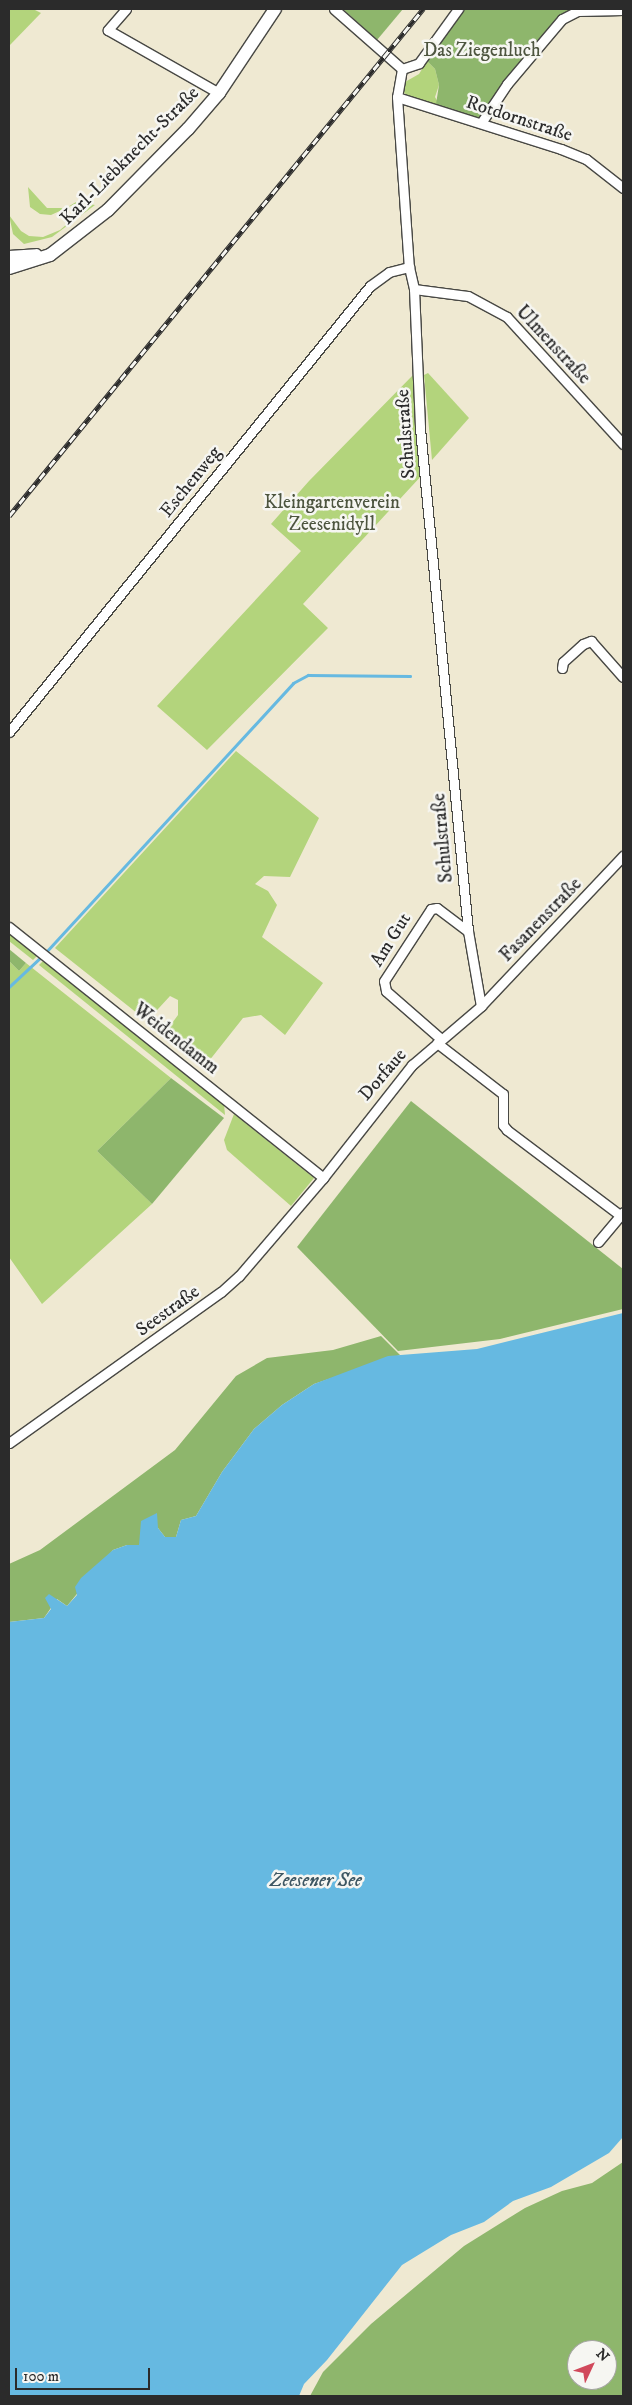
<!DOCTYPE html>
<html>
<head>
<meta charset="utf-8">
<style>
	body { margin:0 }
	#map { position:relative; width:632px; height:2405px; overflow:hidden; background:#efe9d2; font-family:"IM FELL DW Pica",serif }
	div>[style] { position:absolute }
	.green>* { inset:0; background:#b3d47c }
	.forest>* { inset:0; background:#8eb66c }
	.water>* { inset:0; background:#66b9e1 }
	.stream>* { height:2.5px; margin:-1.25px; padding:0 1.25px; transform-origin:1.25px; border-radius:1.25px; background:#66b9e1 }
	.roads { filter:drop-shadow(1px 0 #484844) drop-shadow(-1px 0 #484844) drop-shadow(0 1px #484844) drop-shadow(0 -1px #484844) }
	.street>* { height:9px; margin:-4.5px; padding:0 4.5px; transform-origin:4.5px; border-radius:4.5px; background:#fff }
	.secondary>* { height:12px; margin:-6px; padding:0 6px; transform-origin:6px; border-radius:6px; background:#fff }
	.rail>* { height:4.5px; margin-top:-2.25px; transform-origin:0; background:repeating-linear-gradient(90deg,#f6f6f2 0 8px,#2b2b2b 0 16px); box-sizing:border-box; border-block:1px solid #2b2b2b }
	span { translate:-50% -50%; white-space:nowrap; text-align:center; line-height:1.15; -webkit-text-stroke:5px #f6f6f2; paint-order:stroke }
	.park-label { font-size:19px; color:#4d553f }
	.street-label { font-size:19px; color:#2b2b2b }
	.water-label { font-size:20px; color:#3d5662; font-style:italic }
	.frame { position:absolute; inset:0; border:10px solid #2b2b2b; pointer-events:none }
	.north { position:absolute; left:567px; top:2340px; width:50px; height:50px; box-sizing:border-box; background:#f6f6f2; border:1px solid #a5a5a2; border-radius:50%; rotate:47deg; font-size:14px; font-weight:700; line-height:20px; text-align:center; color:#2b2b2b }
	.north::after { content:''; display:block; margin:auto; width:18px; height:22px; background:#d1495b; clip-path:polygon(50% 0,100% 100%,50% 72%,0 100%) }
	.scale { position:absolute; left:15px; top:2368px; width:135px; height:22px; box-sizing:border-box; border:2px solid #2b2b2b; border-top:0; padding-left:6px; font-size:15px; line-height:18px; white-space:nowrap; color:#2b2b2b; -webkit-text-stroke:4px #f6f6f2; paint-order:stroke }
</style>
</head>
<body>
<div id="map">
	<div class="green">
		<i style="clip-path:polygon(9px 9px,33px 9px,41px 13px,9px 46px)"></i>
		<i style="clip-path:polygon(427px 61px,435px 69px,439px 85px,435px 97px,440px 106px,407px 96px,403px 91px,405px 82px,419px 74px)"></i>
		<i style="clip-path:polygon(28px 187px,47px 208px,66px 208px,76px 202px,95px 205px,52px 237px,24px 244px,13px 234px,9px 215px,21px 231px,29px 236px,43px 237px,60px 230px,88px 206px,75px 204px,51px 215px,40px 214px,30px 207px)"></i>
		<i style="clip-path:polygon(428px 373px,469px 418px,432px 460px,424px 375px)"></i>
		<i style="clip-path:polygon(414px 374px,423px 474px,303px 604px,328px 628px,207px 750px,157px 706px,301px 551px,271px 524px,309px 481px)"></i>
		<i style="clip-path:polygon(236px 751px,319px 818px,290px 877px,264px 876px,255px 884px,268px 891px,277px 905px,262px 937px,323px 983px,285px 1035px,261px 1015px,243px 1018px,205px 1066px,164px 1034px,178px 1015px,178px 1000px,170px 996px,147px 1021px,55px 948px)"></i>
		<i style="clip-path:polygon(9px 932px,38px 955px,33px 960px,9px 941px)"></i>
		<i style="clip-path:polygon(44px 960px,224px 1104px,225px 1115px,39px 965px)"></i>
		<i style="clip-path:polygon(9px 961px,19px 971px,26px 963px,171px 1078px,97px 1151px,152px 1204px,42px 1304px,9px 1257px)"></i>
		<i style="clip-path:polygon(234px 1114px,314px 1178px,291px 1206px,227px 1150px,224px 1140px)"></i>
	</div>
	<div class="forest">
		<i style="clip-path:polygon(343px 9px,403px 9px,377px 40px)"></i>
		<i style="clip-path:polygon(462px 9px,623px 9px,593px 10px,562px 19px,481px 123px,436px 104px,439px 85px,435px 69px,427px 61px)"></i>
		<i style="clip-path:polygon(9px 949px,26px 963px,19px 971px,9px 961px)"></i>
		<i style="clip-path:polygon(171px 1078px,224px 1118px,152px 1204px,97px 1151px)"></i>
		<i style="clip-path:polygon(411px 1101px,623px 1269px,623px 1309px,500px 1339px,398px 1351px,297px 1247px)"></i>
		<i style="clip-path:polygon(381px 1336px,400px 1355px,314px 1384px,282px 1405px,254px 1429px,222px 1472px,196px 1516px,181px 1520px,176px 1537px,165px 1537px,158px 1528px,139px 1545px,127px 1545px,113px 1550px,67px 1606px,57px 1599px,44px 1618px,9px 1622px,9px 1564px,40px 1550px,175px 1450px,236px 1376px,267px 1358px,333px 1350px)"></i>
		<i style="clip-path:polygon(evenodd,623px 2162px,623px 2396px,310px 2396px,323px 2372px,371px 2324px,464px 2246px,525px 2208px,562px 2191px,592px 2183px,623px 2162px,577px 2350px,607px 2350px,607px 2380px,577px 2380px,577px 2350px)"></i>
	</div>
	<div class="water">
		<i style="clip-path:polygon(623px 1313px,623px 2137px,609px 2153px,551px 2187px,513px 2201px,484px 2222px,451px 2235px,402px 2265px,327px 2360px,304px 2384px,299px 2396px,9px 2396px,9px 1622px,44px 1618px,51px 1609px,45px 1598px,49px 1594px,67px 1606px,77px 1595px,75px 1587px,81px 1578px,113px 1550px,127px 1545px,139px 1545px,141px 1521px,157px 1513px,158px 1528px,165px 1537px,176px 1537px,181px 1520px,196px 1516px,222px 1472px,254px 1429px,282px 1405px,314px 1384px,388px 1356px,477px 1349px)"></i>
	</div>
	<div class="stream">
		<i style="left:46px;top:952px;width:365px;rotate:-47.4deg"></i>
		<i style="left:293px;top:683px;width:17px;rotate:-28deg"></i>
		<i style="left:308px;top:675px;width:102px;rotate:0.6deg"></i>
		<i style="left:9px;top:987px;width:45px;rotate:-43.2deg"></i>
	</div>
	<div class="roads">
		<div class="street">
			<i style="left:126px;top:9px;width:28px;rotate:131deg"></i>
			<i style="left:108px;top:30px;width:128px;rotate:29.6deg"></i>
			<i style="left:334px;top:9px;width:91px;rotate:41.4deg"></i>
			<i style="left:402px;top:69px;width:28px;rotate:100deg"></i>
			<i style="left:397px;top:97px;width:170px;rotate:86deg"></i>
			<i style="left:409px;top:267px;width:23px;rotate:77deg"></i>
			<i style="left:414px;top:289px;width:139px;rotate:87.5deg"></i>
			<i style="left:420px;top:428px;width:505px;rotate:84.55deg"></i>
			<i style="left:468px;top:931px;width:76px;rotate:80.2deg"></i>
			<i style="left:402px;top:69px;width:18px;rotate:-19deg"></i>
			<i style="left:419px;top:63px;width:67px;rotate:-54.2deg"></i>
			<i style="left:397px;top:97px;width:172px;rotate:17.6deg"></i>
			<i style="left:561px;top:149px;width:27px;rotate:22deg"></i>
			<i style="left:586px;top:159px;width:47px;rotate:38.1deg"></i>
			<i style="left:481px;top:123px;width:47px;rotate:-56.3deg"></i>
			<i style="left:507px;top:84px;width:85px;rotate:-49.8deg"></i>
			<i style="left:562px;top:19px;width:18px;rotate:-27deg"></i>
			<i style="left:578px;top:11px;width:45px;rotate:-1.3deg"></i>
			<i style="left:414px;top:289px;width:54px;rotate:7.4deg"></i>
			<i style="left:468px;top:296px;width:44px;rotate:28.3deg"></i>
			<i style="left:507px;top:317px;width:172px;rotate:47.6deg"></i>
			<i style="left:562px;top:668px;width:6px;rotate:-81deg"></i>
			<i style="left:563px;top:662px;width:27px;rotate:-42deg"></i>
			<i style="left:583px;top:644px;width:9px;rotate:-21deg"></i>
			<i style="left:591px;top:641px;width:48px;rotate:48.4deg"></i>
			<i style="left:9px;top:732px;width:574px;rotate:-51.01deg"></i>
			<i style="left:370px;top:286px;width:24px;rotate:-36deg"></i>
			<i style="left:389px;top:272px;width:21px;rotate:-14deg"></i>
			<i style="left:9px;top:927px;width:402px;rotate:38.6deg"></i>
			<i style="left:441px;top:1039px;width:73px;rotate:-138.9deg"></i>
			<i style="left:386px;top:991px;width:10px;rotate:-101deg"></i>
			<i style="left:384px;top:981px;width:86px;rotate:-56.9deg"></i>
			<i style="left:431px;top:909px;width:6px;rotate:-9deg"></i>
			<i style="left:437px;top:908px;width:39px;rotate:37deg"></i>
			<i style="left:437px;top:1043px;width:83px;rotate:37.7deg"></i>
			<i style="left:503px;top:1094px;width:31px;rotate:90deg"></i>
			<i style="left:503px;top:1125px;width:6px;rotate:51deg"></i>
			<i style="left:507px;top:1130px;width:141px;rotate:37deg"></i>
			<i style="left:598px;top:1242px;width:39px;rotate:-50deg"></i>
			<i style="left:9px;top:1443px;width:260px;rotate:-35.5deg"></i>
			<i style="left:221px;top:1292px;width:24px;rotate:-42deg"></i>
			<i style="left:239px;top:1276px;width:129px;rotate:-49.4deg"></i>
			<i style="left:323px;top:1178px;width:144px;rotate:-51.8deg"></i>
			<i style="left:412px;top:1065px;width:91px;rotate:-40.5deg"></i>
			<i style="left:481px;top:1006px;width:207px;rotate:-46.6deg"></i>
		</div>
		<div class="secondary">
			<i style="left:9px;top:257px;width:27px;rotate:-4deg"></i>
			<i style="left:9px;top:268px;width:43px;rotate:-17.6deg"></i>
			<i style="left:50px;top:255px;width:73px;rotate:-37.8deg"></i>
			<i style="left:108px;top:210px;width:114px;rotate:-45.4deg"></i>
			<i style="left:188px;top:129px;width:48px;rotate:-49.3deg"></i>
			<i style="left:219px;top:93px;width:101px;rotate:-56.3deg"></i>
		</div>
	</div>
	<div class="rail">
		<i style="left:9px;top:516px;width:655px;rotate:-50.77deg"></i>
	</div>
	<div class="park-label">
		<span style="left:482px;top:51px">Das Ziegenluch</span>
		<span style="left:332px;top:514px">Kleingartenverein<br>Zeesenidyll</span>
	</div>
	<div class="street-label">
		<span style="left:519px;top:119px;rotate:18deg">Rotdornstraße</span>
		<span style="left:130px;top:156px;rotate:-45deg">Karl-Liebknecht-Straße</span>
		<span style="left:553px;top:345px;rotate:47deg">Ulmenstraße</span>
		<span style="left:406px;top:434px;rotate:-94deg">Schulstraße</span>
		<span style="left:191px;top:482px;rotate:-51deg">Eschenweg</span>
		<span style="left:443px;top:838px;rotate:-95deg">Schulstraße</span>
		<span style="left:541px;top:920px;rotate:-46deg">Fasanenstraße</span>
		<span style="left:391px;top:940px;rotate:-58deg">Am Gut</span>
		<span style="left:176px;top:1039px;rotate:38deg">Weidendamm</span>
		<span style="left:383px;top:1075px;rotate:-49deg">Dorfaue</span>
		<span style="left:168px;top:1311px;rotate:-36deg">Seestraße</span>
	</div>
	<div class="water-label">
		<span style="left:316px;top:1880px">Zeesener See</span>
	</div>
	<div class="frame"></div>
	<div class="north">N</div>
	<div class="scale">100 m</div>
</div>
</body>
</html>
